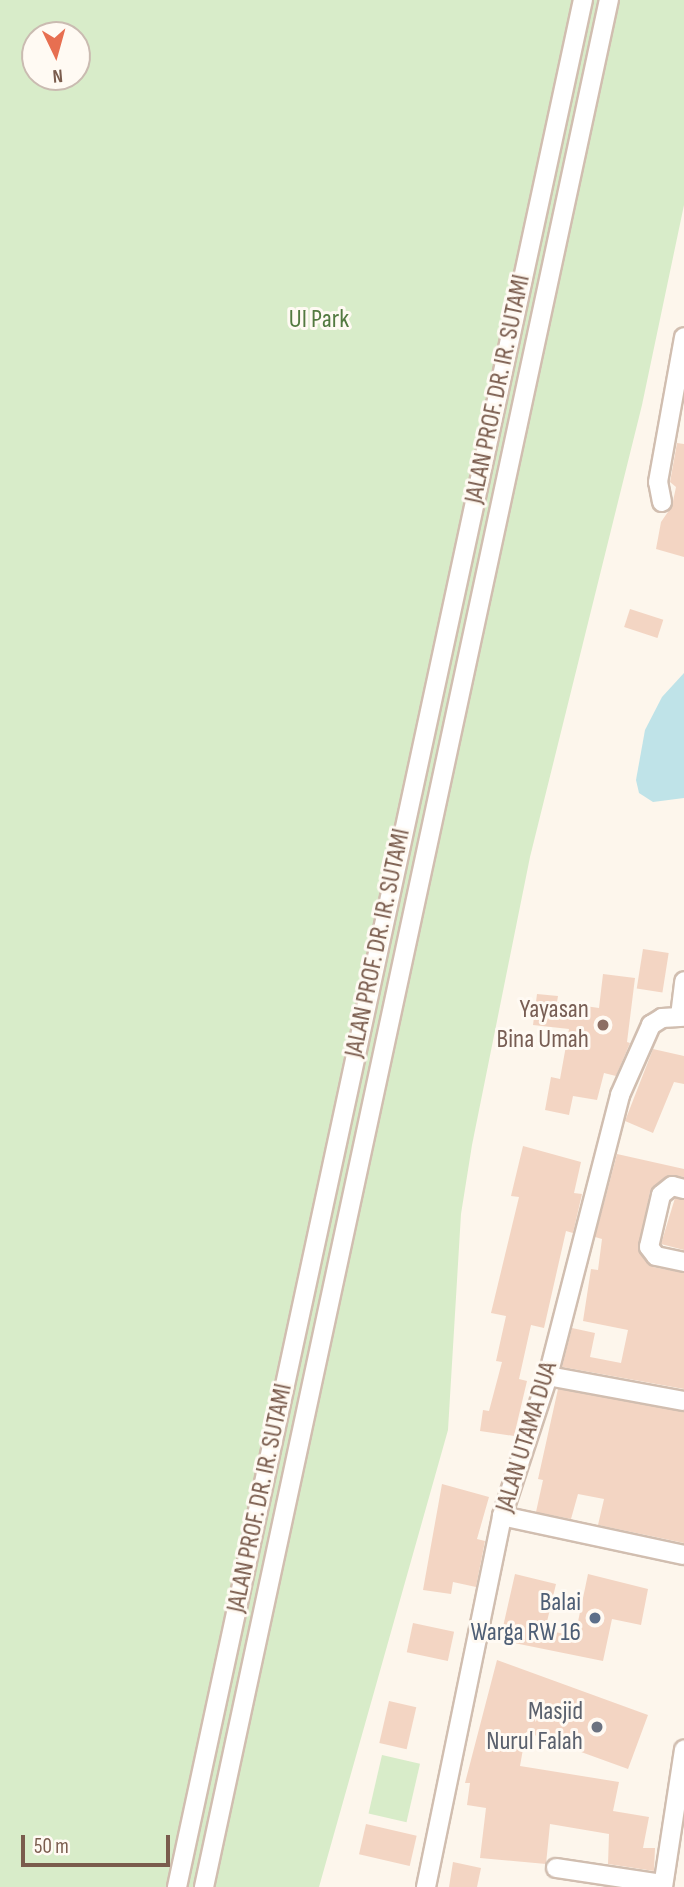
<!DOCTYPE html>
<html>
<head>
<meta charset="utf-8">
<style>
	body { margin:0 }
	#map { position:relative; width:684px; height:1887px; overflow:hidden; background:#fdf6ec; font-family:"Sofia Sans Condensed",sans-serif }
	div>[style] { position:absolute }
	.green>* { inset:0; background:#d8ecc9; transform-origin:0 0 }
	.water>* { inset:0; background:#bfe3e8 }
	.building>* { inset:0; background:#f3d5c3; transform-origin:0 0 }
	.roads { filter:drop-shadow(2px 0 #d1beb0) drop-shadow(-2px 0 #d1beb0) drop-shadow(0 2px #d1beb0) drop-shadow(0 -2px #d1beb0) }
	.minor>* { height:18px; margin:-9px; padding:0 9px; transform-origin:9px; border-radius:9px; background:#fff }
	.dots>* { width:19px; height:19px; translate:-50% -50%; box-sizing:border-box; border:4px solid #fffaf3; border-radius:50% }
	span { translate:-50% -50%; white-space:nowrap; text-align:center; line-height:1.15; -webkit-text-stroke:6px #fffaf3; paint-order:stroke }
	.park-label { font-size:26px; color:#537a41 }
	.street-label { font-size:26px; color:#7a5c4d }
	.education-label { font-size:26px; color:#785e54 }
	.right { translate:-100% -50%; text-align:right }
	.service-label { font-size:26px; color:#4e5e75 }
	.worship-label { font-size:26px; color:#5b616d }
	.north { position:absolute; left:21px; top:21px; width:70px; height:70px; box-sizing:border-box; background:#fffaf3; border:2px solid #cabbb1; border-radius:50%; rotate:175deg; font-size:19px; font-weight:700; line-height:28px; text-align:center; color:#7a5c4d }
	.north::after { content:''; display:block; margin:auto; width:24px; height:32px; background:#e76f51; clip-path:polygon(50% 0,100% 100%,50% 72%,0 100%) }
	.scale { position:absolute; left:21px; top:1835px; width:149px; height:32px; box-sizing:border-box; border:4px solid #7a5c4d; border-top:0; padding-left:9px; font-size:21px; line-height:24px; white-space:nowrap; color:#7a5c4d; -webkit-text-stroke:5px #fffaf3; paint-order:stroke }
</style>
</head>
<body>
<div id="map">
	<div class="green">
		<i style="clip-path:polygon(evenodd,0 0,684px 0,684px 205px,642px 405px,530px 857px,472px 1145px,461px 1214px,448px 1430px,319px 1887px,0 1887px,0 0,35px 35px,77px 35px,77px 77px,35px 77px,35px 35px)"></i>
		<i style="left:382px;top:1755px;width:39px;height:60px;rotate:13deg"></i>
	</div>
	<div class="water">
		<i style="clip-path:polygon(684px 673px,684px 798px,653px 802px,639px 793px,636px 780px,645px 730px,662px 697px)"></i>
	</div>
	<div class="building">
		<i style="clip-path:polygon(677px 443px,684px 444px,684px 557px,656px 549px,661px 522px,672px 506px,676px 487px,670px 482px)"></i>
		<i style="left:630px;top:609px;width:35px;height:19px;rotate:18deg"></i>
		<i style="left:643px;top:949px;width:26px;height:40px;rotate:9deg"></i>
		<i style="clip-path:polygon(603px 974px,635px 978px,627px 1042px,630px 1043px,616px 1076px,604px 1073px,597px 1100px,573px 1096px,569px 1115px,545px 1110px,551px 1077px,560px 1079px,569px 1029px,533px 1025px,537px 994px,558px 996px,557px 1002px,599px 1008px)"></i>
		<i style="clip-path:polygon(653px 1049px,684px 1056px,684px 1084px,674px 1082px,653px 1133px,625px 1121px)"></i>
		<i style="clip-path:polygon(523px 1146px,581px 1162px,574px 1193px,582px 1194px,573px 1233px,566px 1231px,544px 1328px,531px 1325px,519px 1379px,527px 1381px,514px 1436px,480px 1431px,483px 1410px,489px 1411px,502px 1362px,496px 1361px,506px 1316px,491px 1313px,519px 1197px,511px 1196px)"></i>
		<i style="clip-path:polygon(617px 1154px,684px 1169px,684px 1177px,669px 1175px,650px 1192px,638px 1249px,653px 1267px,684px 1273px,684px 1389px,562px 1367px,572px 1328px,595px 1333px,590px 1357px,621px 1363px,628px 1330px,583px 1321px,591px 1269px,598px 1270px,602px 1239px,595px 1237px)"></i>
		<i style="clip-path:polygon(675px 1198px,684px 1200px,684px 1250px,661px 1244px)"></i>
		<i style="clip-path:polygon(558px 1389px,684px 1412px,684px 1543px,598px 1525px,604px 1499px,578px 1494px,571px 1519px,536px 1512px,543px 1480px,538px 1479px)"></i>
		<i style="clip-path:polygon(442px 1484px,489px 1497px,477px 1539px,485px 1541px,476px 1587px,453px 1582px,451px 1594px,423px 1590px)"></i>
		<i style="clip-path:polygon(515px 1574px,556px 1584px,545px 1630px,575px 1636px,588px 1574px,648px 1589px,641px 1625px,612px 1619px,603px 1661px,500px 1640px)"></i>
		<i style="left:413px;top:1623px;width:42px;height:30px;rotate:12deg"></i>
		<i style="clip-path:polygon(497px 1660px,648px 1715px,628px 1769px,526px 1732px,520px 1766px,619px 1782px,613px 1811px,649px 1817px,643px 1848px,655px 1848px,654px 1871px,608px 1864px,609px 1834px,550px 1824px,546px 1864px,480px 1858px,486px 1808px,467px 1805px,470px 1783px,465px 1783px)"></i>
		<i style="left:389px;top:1701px;width:28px;height:43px;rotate:13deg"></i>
		<i style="left:366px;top:1824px;width:52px;height:31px;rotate:13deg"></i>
		<i style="clip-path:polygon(453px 1862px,481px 1868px,477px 1887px,449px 1887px)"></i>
	</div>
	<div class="roads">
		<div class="minor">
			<i style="left:662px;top:502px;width:20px;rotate:-101deg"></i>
			<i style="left:658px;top:482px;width:147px;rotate:-79.8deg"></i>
			<i style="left:680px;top:1016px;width:35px;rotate:-83deg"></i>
			<i style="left:684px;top:1189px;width:12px;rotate:-166deg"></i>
			<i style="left:672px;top:1186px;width:14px;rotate:141deg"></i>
			<i style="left:661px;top:1195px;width:53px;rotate:103deg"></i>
			<i style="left:649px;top:1247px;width:11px;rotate:52deg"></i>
			<i style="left:656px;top:1256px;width:29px;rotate:12deg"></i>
			<i style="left:548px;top:1376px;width:138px;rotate:10.4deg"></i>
			<i style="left:502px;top:1516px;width:186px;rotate:12.1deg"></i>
			<i style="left:556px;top:1868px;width:108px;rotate:8.5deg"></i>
			<i style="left:177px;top:1887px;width:1930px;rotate:-77.86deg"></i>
			<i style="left:204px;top:1887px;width:1930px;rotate:-77.89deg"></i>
			<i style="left:426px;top:1887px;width:379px;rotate:-78.4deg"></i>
			<i style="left:502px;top:1516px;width:147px;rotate:-71.8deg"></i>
			<i style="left:548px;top:1376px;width:290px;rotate:-75.6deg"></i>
			<i style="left:620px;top:1095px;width:77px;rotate:-66.1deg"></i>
			<i style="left:651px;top:1025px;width:13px;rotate:-32deg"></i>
			<i style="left:662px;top:1018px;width:22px;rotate:-3deg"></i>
			<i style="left:663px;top:1887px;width:139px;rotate:-81.3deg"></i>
		</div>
	</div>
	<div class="dots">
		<i style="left:603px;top:1025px;background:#8d6e63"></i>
		<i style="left:595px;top:1618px;background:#5c6f8a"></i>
		<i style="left:597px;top:1727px;background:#6b7280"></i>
	</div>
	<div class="park-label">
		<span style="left:319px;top:320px">UI Park</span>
	</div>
	<div class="street-label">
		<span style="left:498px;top:389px;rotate:-78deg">JALAN PROF. DR. IR. SUTAMI</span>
		<span style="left:378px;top:943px;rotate:-78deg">JALAN PROF. DR. IR. SUTAMI</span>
		<span style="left:527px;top:1437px;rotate:-73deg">JALAN UTAMA DUA</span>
		<span style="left:260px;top:1498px;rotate:-78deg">JALAN PROF. DR. IR. SUTAMI</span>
	</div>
	<div class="education-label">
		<span class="right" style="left:589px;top:1025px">Yayasan<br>Bina Umah</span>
	</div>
	<div class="service-label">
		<span class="right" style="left:581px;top:1618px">Balai<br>Warga RW 16</span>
	</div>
	<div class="worship-label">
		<span class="right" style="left:583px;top:1727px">Masjid<br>Nurul Falah</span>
	</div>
	<div class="north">N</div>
	<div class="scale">50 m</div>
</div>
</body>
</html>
